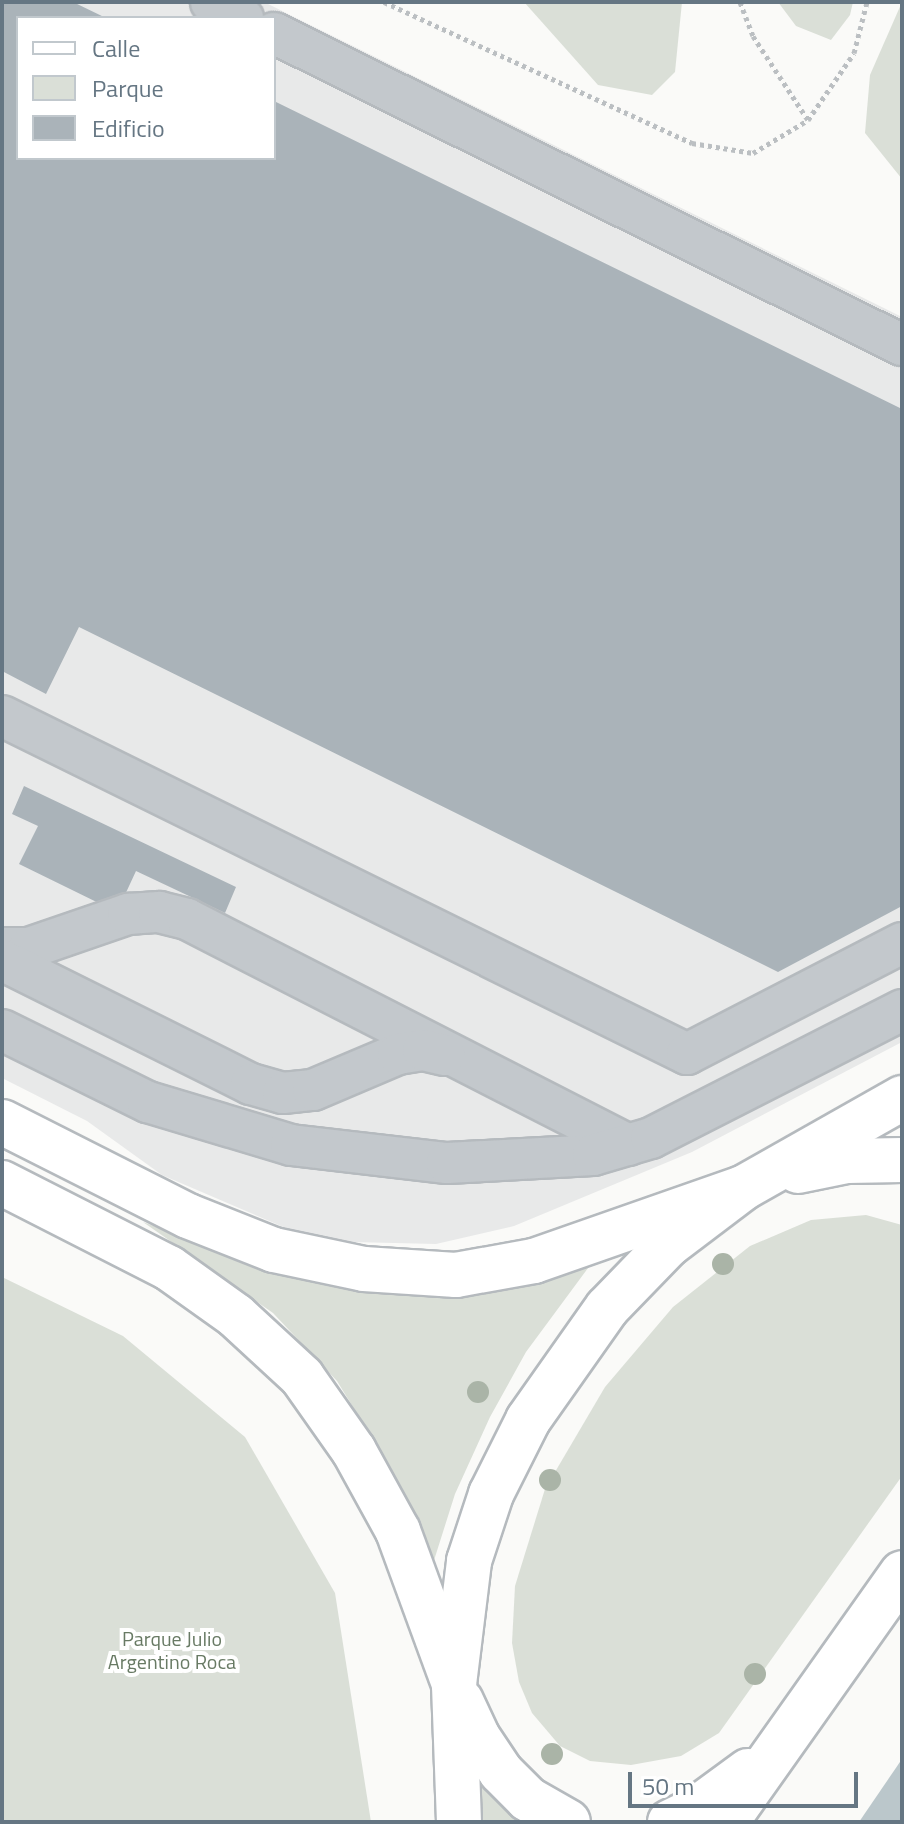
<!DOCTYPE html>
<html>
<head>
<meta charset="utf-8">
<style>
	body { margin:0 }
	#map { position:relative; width:904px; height:1824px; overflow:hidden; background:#fafaf8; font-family:"Titillium Web",sans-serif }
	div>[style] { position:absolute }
	.built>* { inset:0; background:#e8e9e9 }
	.green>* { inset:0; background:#dadfd7 }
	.water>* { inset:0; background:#bbc7cb }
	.building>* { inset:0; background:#aab3b9 }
	.path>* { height:5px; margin-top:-2.5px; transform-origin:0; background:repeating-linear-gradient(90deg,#bbbfc2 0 4px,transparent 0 8px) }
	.roads { filter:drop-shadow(2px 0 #b5babe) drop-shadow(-2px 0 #b5babe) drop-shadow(0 2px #b5babe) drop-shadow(0 -2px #b5babe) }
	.minor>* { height:40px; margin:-20px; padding:0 20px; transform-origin:20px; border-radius:20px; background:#c3c8cc }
	.major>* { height:44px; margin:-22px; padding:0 22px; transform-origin:22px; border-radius:22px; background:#fff }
	.highway>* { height:44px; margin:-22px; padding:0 22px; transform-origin:22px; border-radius:22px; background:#fff }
	.trees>* { width:22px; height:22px; margin:-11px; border-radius:50%; background:#aab4a7 }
	span { translate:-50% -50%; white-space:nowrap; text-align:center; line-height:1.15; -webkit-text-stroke:8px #fff; paint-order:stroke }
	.park-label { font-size:20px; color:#687a64 }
	.frame { position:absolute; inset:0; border:4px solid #657683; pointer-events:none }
	.legend { position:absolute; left:16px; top:16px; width:260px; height:144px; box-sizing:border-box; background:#fff; border:2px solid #c1c8cd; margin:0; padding:10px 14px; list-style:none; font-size:24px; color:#657683 }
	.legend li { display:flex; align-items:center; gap:16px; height:40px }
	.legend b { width:40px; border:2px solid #c1c8cd }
	.scale { position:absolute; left:628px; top:1772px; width:230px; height:36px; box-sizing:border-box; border:4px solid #657683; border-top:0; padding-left:10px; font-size:24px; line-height:28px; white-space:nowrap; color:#657683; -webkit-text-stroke:6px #fff; paint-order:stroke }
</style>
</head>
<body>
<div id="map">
	<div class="built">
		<i style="clip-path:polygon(evenodd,2px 2px,264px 2px,902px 317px,902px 1042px,692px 1152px,514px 1226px,436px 1244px,352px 1242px,288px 1229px,162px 1175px,87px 1121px,2px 1078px,2px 2px,18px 18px,274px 18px,274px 158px,18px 158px,18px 18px)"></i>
	</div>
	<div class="green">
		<i style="clip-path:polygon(524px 2px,682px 2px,675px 72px,652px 95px,598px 85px)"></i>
		<i style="clip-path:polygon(778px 2px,853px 2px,850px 15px,831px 40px,796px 26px)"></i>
		<i style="clip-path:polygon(902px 2px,902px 179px,865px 133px,870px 75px)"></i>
		<i style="clip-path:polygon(866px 1215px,902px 1225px,902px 1476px,719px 1733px,681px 1756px,631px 1765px,590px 1761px,560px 1746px,532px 1713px,519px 1682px,512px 1643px,515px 1586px,545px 1489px,605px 1387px,673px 1307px,750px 1246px,811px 1220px)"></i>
		<i style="clip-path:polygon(143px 1222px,285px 1275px,371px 1292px,457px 1293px,591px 1264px,526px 1352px,490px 1417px,455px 1494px,430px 1573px,388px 1464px,337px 1381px,273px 1313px)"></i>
		<i style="clip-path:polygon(2px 1277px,123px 1336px,245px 1437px,335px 1593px,371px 1822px,2px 1822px)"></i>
		<i style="clip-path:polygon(473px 1757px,542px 1822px,475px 1822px)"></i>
	</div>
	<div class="water">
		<i style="clip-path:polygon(902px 1759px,902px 1822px,859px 1822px)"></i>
	</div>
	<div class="building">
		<i style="clip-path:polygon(2px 2px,73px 2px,106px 18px,18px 18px,18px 158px,274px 158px,274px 101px,902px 409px,902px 906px,778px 972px,79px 627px,46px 694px,2px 671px)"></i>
		<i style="clip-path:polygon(24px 786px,236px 887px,225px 913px,136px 871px,117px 912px,19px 864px,38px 826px,12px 814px)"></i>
	</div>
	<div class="path">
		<i style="left:384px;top:2px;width:339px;rotate:24.6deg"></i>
		<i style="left:692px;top:143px;width:62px;rotate:9.3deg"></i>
		<i style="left:753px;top:153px;width:64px;rotate:-31deg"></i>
		<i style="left:808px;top:120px;width:81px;rotate:-55.5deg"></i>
		<i style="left:854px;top:53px;width:53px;rotate:-75.7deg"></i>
		<i style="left:740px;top:2px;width:36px;rotate:69deg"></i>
		<i style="left:753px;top:36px;width:100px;rotate:56.8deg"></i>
	</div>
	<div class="roads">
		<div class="minor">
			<i style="left:211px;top:2px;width:36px;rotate:27deg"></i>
			<i style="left:274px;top:33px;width:701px;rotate:26.42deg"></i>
			<i style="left:2px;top:716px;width:764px;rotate:26.26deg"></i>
			<i style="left:687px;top:1054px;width:242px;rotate:-27.3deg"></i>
			<i style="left:2px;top:948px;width:27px"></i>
			<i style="left:29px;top:948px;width:105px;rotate:-19deg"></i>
			<i style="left:128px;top:914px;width:31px;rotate:-4deg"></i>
			<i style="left:159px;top:912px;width:29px;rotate:14deg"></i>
			<i style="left:187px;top:919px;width:496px;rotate:27.1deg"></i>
			<i style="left:2px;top:960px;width:278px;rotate:26.5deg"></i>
			<i style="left:251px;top:1084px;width:33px;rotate:16deg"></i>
			<i style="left:283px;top:1093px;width:30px;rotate:-6deg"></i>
			<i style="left:313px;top:1090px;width:92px;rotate:-23deg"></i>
			<i style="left:398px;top:1054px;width:25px;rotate:-9deg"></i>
			<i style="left:423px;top:1050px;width:22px;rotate:13deg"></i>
			<i style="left:2px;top:1030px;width:163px;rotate:26.3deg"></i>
			<i style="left:148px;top:1102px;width:149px;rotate:16.7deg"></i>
			<i style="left:291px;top:1145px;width:157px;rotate:6.6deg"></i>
			<i style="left:447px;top:1163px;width:146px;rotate:-3.1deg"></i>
			<i style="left:593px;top:1155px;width:60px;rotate:-16.3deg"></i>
			<i style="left:651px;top:1138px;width:282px;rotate:-27deg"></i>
		</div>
		<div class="major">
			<i style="left:798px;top:1171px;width:50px;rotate:-11.5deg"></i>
			<i style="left:847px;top:1161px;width:55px;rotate:-1deg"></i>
			<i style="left:461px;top:1701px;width:38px;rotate:65deg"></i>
			<i style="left:477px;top:1736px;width:43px;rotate:56.3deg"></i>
			<i style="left:501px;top:1772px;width:38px;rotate:45deg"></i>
			<i style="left:528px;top:1799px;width:46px;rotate:29.9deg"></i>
			<i style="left:459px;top:1822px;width:138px;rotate:-92.1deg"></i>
			<i style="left:454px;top:1684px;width:124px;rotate:-83deg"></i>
			<i style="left:469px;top:1561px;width:71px;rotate:-71.8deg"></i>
			<i style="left:491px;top:1494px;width:83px;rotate:-63.4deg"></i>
			<i style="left:528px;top:1420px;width:137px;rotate:-54.8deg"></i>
			<i style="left:607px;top:1308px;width:88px;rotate:-45.9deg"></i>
			<i style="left:668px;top:1245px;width:94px;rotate:-37.2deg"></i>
			<i style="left:743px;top:1188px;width:183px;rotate:-29.5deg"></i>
			<i style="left:670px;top:1822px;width:28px;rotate:-26deg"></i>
			<i style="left:695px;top:1810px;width:66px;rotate:-36.3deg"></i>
			<i style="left:726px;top:1822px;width:305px;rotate:-54.7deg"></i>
		</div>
		<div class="highway">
			<i style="left:2px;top:1122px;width:208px;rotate:26.8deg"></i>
			<i style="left:188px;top:1216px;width:92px;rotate:21.6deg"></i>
			<i style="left:274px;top:1250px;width:92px;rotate:11.9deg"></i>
			<i style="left:364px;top:1269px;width:92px;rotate:3.7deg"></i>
			<i style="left:456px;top:1275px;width:79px;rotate:-10.2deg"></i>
			<i style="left:534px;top:1261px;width:221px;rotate:-19.3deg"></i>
			<i style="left:2px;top:1183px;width:187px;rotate:27deg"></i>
			<i style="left:169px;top:1268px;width:82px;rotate:35.6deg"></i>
			<i style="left:236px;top:1316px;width:90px;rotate:42.7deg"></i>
			<i style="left:302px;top:1377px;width:90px;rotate:54.9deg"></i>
			<i style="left:354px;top:1451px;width:91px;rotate:61.2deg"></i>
			<i style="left:398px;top:1531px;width:163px;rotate:69.9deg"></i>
		</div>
	</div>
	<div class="trees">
		<i style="left:723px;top:1264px"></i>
		<i style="left:478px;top:1392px"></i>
		<i style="left:550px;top:1480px"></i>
		<i style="left:755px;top:1674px"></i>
		<i style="left:552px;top:1754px"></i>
	</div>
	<div class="park-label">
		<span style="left:172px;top:1650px">Parque Julio<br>Argentino Roca</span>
	</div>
	<div class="frame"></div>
	<ul class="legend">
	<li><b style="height:10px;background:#fff"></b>Calle</li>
	<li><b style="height:22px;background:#dadfd7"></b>Parque</li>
	<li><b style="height:22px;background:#aab3b9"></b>Edificio</li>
	</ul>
	<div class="scale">50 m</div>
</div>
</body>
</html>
